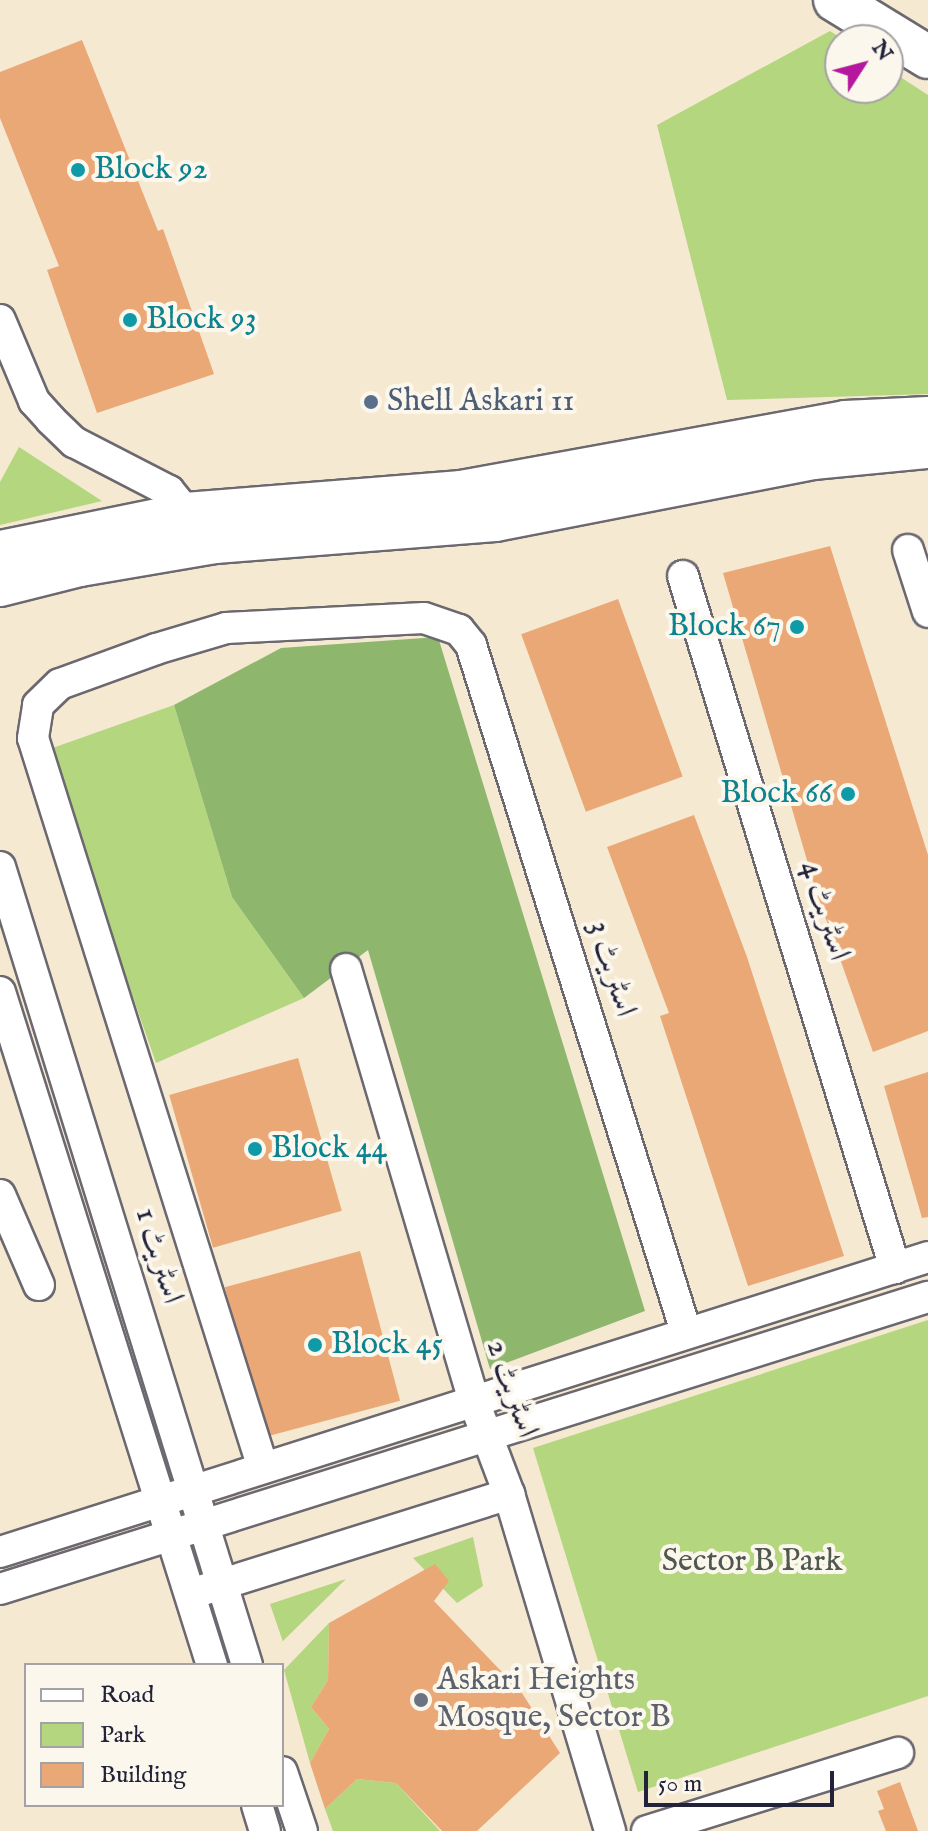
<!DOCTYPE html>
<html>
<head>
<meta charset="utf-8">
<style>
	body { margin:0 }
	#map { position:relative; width:928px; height:1831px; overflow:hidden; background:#f5e9d2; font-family:"IM FELL English",Amiri,serif }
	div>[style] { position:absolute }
	.green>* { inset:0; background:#b3d67e }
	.forest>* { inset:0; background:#8eb76d }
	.building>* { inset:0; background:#eaa876; transform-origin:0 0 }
	.roads { filter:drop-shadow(2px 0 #6c6870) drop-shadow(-2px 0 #6c6870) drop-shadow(0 2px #6c6870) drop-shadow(0 -2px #6c6870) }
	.minor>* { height:30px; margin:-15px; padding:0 15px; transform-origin:15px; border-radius:15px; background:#fff }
	.tertiary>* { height:38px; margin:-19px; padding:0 19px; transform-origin:19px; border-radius:19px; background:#fff }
	.secondary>* { height:42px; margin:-21px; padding:0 21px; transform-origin:21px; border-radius:21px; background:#fff }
	.dots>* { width:22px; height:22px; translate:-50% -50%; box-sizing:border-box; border:4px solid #fbf7ec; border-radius:50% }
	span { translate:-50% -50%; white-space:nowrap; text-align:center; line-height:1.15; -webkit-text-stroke:8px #fbf7ec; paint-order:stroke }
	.culture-label { font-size:32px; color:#0d838f }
	.left { translate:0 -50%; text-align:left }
	.right { translate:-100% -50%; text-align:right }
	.service-label { font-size:32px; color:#4e5e75 }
	.street-label { font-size:32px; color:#22223b }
	.park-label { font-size:32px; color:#4e584f }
	.worship-label { font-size:32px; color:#5b616d }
	.legend { position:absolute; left:24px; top:1663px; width:260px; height:144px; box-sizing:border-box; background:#fbf7ec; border:2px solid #a4a2a5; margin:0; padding:10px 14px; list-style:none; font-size:24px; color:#22223b }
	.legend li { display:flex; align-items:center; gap:16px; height:40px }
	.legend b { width:40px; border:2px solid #a4a2a5 }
	.north { position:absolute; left:824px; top:24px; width:80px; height:80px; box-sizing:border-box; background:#fbf7ec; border:2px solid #a4a2a5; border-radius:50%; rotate:54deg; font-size:22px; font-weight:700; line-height:32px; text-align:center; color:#22223b }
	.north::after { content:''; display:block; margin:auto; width:28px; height:36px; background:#b5179e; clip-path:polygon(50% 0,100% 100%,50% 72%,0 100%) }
	.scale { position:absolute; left:644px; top:1771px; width:190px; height:36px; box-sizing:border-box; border:4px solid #22223b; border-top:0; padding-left:10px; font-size:24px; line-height:28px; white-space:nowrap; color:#22223b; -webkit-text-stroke:6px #fbf7ec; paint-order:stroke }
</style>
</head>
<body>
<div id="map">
	<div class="green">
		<i style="clip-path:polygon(830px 31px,844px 40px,840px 88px,888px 88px,888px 69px,928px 95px,928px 394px,727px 400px,657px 125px)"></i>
		<i style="clip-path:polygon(19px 447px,102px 501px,0 525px,0 482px)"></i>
		<i style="clip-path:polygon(174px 705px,232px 897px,304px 998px,156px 1063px,47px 750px)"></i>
		<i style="clip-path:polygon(928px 1320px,928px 1696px,638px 1792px,533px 1448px)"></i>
		<i style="clip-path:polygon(473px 1537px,483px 1586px,457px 1603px,413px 1558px)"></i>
		<i style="clip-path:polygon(346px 1579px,283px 1641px,283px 1642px,270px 1604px)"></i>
		<i style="clip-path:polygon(329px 1623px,328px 1680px,311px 1707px,329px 1729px,310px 1763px,284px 1670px)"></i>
		<i style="clip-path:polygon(357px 1779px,396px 1783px,440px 1831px,333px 1831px,325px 1809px)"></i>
	</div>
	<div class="forest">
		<i style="clip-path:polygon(438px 637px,645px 1311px,490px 1369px,368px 950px,304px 998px,232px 897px,174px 705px,281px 648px)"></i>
	</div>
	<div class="building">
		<i style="clip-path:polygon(82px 40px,158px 231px,163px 229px,214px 374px,97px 413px,47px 270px,59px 266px,0 118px,0 72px)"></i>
		<i style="clip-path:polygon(830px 546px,928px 855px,928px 1031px,873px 1052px,816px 891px,723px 573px)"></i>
		<i style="left:618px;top:599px;width:189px;height:103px;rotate:70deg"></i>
		<i style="clip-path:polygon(694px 815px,747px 957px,844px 1256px,748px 1286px,660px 1016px,669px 1013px,607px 847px)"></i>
		<i style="left:298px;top:1058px;width:159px;height:134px;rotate:74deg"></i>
		<i style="clip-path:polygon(928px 1072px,928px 1217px,922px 1218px,884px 1086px)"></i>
		<i style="left:360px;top:1251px;width:155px;height:140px;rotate:75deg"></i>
		<i style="clip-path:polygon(435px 1564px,449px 1581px,434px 1601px,522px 1693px,560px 1753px,477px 1831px,442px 1831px,396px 1783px,357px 1779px,325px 1809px,310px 1763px,329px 1729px,311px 1707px,328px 1680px,329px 1623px)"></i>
		<i style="clip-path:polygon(900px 1782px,918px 1831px,886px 1831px,878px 1811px,884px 1809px,877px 1791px)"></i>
	</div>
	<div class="roads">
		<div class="minor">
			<i style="left:0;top:320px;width:88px;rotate:67.2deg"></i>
			<i style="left:34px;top:401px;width:25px;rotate:48deg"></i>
			<i style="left:51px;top:420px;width:32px;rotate:44deg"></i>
			<i style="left:74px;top:442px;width:107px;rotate:27.3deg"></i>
			<i style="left:169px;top:491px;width:27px;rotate:51deg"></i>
			<i style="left:908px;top:550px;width:65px;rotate:72.1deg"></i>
			<i style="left:683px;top:576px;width:724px;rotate:72.97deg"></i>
			<i style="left:0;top:867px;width:835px;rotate:72.8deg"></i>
			<i style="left:346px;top:969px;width:448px;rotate:73.5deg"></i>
			<i style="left:473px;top:1399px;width:102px;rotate:69.2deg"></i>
			<i style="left:509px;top:1494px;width:352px;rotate:73.3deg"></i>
			<i style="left:0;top:992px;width:706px;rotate:72.52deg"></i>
			<i style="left:0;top:1195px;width:98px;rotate:66.6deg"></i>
			<i style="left:263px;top:1468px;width:765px;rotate:-107.49deg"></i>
			<i style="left:33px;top:738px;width:33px;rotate:-81deg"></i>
			<i style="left:38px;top:705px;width:30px;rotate:-44deg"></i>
			<i style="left:60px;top:684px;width:102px;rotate:-20deg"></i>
			<i style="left:156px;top:649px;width:73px;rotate:-16.7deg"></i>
			<i style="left:226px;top:628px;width:198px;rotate:-2.9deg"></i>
			<i style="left:424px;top:618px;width:37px;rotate:19deg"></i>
			<i style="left:459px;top:630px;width:19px;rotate:51deg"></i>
			<i style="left:471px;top:645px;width:720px;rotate:72.62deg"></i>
			<i style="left:0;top:1552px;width:974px;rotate:-17.63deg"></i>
			<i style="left:0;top:1589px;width:973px;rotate:-17.47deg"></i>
			<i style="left:203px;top:1590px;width:321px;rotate:-17.4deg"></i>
			<i style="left:282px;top:1772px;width:62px;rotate:71.3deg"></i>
			<i style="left:257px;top:1805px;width:27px;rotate:73deg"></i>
			<i style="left:647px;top:1831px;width:263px;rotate:-17.3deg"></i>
		</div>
		<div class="tertiary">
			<i style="left:0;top:550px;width:190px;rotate:-11.5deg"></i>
			<i style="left:186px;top:512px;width:276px;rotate:-4.6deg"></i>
			<i style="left:461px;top:490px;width:390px;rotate:-10.3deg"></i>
			<i style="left:845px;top:420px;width:83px;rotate:-2.8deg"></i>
			<i style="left:0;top:587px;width:82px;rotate:-14deg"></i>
			<i style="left:80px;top:567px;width:137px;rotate:-9.7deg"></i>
			<i style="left:215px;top:544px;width:281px;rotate:-4.5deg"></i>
			<i style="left:495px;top:522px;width:324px;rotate:-11deg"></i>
			<i style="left:813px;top:460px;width:116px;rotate:-5.5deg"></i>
		</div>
		<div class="secondary">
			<i style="left:835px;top:0;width:109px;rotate:31.5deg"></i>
		</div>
	</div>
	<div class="dots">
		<i style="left:78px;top:170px;background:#0f9aa8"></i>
		<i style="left:130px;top:320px;background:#0f9aa8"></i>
		<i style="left:371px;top:402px;background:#5c6f8a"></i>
		<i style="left:797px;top:627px;background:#0f9aa8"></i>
		<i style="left:848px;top:794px;background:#0f9aa8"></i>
		<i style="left:255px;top:1149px;background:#0f9aa8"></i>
		<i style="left:315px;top:1345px;background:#0f9aa8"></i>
		<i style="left:421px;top:1700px;background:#6b7280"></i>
	</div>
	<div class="culture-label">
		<span class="left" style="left:94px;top:170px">Block 92</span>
		<span class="left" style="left:146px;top:320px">Block 93</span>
		<span class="right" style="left:781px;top:627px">Block 67</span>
		<span class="right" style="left:832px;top:794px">Block 66</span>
		<span class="left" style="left:271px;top:1149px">Block 44</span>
		<span class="left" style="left:331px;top:1345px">Block 45</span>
	</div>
	<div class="service-label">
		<span class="left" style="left:387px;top:402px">Shell Askari 11</span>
	</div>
	<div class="street-label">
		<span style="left:824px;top:911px;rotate:73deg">اسٹریٹ 4</span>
		<span style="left:611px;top:969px;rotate:73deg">اسٹریٹ 3</span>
		<span style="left:158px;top:1256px;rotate:73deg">اسٹریٹ 1</span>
		<span style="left:511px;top:1389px;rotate:71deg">اسٹریٹ 2</span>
	</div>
	<div class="park-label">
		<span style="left:752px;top:1562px">Sector B Park</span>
	</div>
	<div class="worship-label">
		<span class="left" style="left:437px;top:1700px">Askari Heights<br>Mosque, Sector B</span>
	</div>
	<ul class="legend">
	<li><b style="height:10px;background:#fff"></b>Road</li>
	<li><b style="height:22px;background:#b3d67e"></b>Park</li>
	<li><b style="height:22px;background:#eaa876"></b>Building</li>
	</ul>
	<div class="north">N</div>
	<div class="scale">50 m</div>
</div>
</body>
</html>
